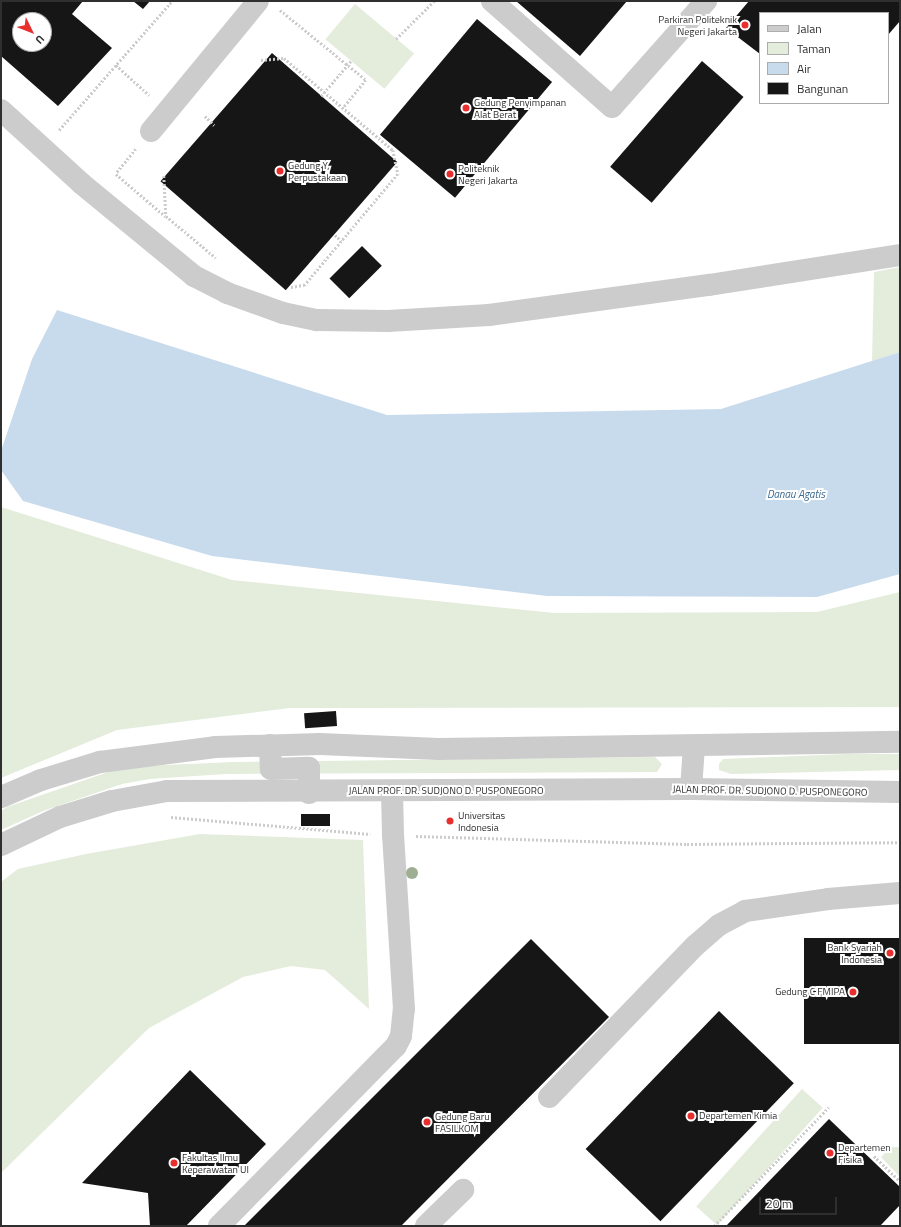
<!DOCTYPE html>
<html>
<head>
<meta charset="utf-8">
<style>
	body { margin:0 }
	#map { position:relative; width:901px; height:1227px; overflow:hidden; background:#fff; font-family:"Titillium Web",sans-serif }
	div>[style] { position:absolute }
	.green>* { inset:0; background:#e4ecdc; transform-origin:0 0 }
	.water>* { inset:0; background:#c8dbec }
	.building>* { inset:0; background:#161616; transform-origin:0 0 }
	.path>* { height:2.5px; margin-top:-1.25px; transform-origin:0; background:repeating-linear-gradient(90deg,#ccc 0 2px,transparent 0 4px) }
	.minor>* { height:22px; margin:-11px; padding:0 11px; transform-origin:11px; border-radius:11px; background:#ccc }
	.path-bridge>* { height:2.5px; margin-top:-1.25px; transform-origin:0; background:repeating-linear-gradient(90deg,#ccc 0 2px,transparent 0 4px) }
	.trees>* { width:12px; height:12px; margin:-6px; border-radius:50%; background:#9eae93 }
	.dots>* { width:11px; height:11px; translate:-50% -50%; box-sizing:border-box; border:2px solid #fff; border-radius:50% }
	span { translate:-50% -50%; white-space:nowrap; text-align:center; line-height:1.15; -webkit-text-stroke:4px #fff; paint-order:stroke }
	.poi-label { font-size:10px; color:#2f2f2f }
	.right { translate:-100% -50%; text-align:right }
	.left { translate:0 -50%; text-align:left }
	.street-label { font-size:10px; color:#2f2f2f }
	.water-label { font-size:11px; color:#3b6a92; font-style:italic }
	.frame { position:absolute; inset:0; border:2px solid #2f2f2f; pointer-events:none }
	.legend { position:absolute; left:759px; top:12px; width:130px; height:92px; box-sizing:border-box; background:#fff; border:1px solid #acacac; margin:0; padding:5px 7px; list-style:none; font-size:12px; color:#2f2f2f }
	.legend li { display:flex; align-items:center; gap:8px; height:20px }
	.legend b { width:20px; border:1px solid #acacac }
	.north { position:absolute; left:12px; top:12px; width:40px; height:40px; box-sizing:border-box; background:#fff; border:1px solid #acacac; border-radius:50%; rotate:133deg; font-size:11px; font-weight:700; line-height:16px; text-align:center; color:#2f2f2f }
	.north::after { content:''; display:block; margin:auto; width:14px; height:18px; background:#e82f2e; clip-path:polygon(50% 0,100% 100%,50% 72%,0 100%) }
	.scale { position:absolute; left:759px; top:1197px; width:78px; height:18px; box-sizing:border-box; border:2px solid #2f2f2f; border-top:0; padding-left:5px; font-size:12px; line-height:14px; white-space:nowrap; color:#2f2f2f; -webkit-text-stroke:3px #fff; paint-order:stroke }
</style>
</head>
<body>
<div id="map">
	<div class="green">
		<i style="left:355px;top:4px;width:77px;height:46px;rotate:40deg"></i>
		<i style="clip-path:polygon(900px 267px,900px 352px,872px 361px,874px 272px)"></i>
		<i style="clip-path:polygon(1px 507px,232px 580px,554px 613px,817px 612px,900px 592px,900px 707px,290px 708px,117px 730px,1px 778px)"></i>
		<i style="clip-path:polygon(846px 754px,900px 754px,900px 770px,731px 774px,719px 770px,719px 764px,723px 759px)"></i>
		<i style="clip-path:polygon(655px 757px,662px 764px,657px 772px,225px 774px,150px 779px,122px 784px,43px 811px,1px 830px,1px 811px,7px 807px,117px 769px,144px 766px,234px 762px)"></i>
		<i style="clip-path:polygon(200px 834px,363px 840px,369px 1009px,325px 970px,291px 966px,243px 977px,149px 1028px,1px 1173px,1px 882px,18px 869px,86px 854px)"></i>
		<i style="left:802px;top:1089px;width:28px;height:158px;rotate:42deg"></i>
		<i style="clip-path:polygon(891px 1147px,900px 1147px,900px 1177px,881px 1157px)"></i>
	</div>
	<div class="water">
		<i style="clip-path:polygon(57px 310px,387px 415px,721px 409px,900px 352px,900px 574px,817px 597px,547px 596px,212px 556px,23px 501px,1px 470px,1px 451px,32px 359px)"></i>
	</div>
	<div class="building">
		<i style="clip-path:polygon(evenodd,1px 1px,83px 1px,72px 14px,112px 48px,58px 106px,1px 56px,1px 1px,20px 20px,44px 20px,44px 44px,20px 44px,20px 20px)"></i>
		<i style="clip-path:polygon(133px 1px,150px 1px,143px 9px)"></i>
		<i style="clip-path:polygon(516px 1px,627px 1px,580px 56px)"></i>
		<i style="clip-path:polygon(749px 1px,900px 1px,900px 21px,888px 35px,888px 13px,760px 13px,760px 54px,726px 28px)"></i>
		<i style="left:477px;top:19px;width:98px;height:151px;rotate:40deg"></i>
		<i style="left:272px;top:53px;width:166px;height:170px;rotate:41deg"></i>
		<i style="left:702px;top:61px;width:55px;height:140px;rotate:41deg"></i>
		<i style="left:362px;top:246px;width:28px;height:46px;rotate:45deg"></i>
		<i style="left:336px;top:711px;width:15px;height:32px;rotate:86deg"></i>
		<i style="left:301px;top:814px;width:29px;height:12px"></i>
		<i style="left:900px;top:938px;width:106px;height:96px;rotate:90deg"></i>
		<i style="clip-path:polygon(531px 939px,609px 1017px,401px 1226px,244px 1226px)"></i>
		<i style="left:719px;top:1011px;width:104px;height:192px;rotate:44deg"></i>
		<i style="clip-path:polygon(190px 1070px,266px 1144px,186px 1226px,150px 1226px,148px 1193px,82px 1183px)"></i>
		<i style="clip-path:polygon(829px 1119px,900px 1187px,900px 1205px,880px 1226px,726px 1226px)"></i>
	</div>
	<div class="path">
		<i style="left:280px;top:10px;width:111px;rotate:39.1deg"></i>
		<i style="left:366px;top:80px;width:35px;rotate:129deg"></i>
		<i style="left:396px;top:39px;width:54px;rotate:-45deg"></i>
		<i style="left:261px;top:60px;width:23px;rotate:-5deg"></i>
		<i style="left:284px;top:58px;width:143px;rotate:40.2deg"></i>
		<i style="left:393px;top:150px;width:25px;rotate:78deg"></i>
		<i style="left:398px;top:174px;width:145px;rotate:130deg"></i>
		<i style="left:305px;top:285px;width:16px;rotate:169deg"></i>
		<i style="left:116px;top:65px;width:45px;rotate:42.3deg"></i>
		<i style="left:334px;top:81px;width:26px;rotate:-50deg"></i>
		<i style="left:205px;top:116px;width:13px;rotate:45deg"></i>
		<i style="left:59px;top:130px;width:171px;rotate:-48.8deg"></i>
		<i style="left:136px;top:149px;width:32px;rotate:129deg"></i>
		<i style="left:116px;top:174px;width:65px;rotate:40.6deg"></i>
		<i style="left:164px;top:176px;width:40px;rotate:87.1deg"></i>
		<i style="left:166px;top:216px;width:65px;rotate:40deg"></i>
		<i style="left:335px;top:235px;width:9px;rotate:41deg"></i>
		<i style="left:171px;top:817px;width:200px;rotate:4.9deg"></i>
		<i style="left:416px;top:836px;width:271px;rotate:1.7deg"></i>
		<i style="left:687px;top:844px;width:213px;rotate:-0.5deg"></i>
		<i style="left:874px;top:1156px;width:36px;rotate:44deg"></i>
		<i style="left:714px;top:1226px;width:165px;rotate:-46deg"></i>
	</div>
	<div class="minor">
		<i style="left:492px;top:1px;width:160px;rotate:41.5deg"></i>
		<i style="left:612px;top:107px;width:142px;rotate:-48.4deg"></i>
		<i style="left:1px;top:110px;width:110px;rotate:42.4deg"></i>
		<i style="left:82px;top:184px;width:145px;rotate:39.4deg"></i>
		<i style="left:194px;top:276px;width:37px;rotate:27deg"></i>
		<i style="left:227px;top:293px;width:59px;rotate:19.7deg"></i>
		<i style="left:283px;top:313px;width:35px;rotate:12deg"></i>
		<i style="left:317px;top:320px;width:71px;rotate:0.8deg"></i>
		<i style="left:388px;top:321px;width:101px;rotate:-3.4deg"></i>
		<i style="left:489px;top:315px;width:222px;rotate:-7.8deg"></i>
		<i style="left:709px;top:285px;width:193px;rotate:-8.9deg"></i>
		<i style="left:151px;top:131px;width:168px;rotate:-50.5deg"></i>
		<i style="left:270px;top:745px;width:24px;rotate:88deg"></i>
		<i style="left:271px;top:769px;width:38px;rotate:-2deg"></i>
		<i style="left:309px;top:768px;width:25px;rotate:90deg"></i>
		<i style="left:691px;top:789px;width:43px;rotate:-86deg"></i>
		<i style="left:1px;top:797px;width:43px;rotate:-23deg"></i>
		<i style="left:41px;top:780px;width:62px;rotate:-17deg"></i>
		<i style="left:100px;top:762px;width:116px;rotate:-7.4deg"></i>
		<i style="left:215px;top:747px;width:105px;rotate:-1.6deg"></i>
		<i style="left:320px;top:744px;width:119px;rotate:2.4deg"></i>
		<i style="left:439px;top:749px;width:461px;rotate:-0.9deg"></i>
		<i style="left:1px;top:845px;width:65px;rotate:-25.4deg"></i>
		<i style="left:60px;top:817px;width:54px;rotate:-17.1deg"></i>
		<i style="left:112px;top:801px;width:56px;rotate:-10.3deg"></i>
		<i style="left:167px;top:791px;width:524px;rotate:-0.22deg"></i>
		<i style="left:691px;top:789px;width:209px;rotate:0.8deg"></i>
		<i style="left:549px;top:1097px;width:211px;rotate:-46deg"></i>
		<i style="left:696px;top:945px;width:30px;rotate:-41deg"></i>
		<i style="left:719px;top:925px;width:30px;rotate:-28deg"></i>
		<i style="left:745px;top:911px;width:84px;rotate:-8.2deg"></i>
		<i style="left:828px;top:899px;width:72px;rotate:-4.8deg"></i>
		<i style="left:219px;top:1226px;width:252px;rotate:-45.5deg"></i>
		<i style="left:396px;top:1046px;width:11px;rotate:-63deg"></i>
		<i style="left:401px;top:1036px;width:27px;rotate:-84deg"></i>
		<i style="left:404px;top:1009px;width:174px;rotate:-93.6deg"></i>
		<i style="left:393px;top:835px;width:44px;rotate:-91.3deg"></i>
		<i style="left:426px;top:1226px;width:52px;rotate:-44.2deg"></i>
	</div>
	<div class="path-bridge">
		<i style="left:321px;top:96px;width:20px;rotate:-49deg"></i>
	</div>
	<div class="trees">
		<i style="left:412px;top:873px"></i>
	</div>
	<div class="dots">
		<i style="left:745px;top:25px;background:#e82f2e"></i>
		<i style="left:466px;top:108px;background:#e82f2e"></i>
		<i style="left:280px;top:171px;background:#e82f2e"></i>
		<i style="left:450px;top:174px;background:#e82f2e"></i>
		<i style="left:450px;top:821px;background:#e82f2e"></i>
		<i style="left:890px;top:953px;background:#e82f2e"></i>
		<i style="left:853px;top:992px;background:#e82f2e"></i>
		<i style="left:691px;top:1116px;background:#e82f2e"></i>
		<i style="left:427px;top:1122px;background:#e82f2e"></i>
		<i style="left:830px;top:1153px;background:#e82f2e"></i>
		<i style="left:174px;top:1163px;background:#e82f2e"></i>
	</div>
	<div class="poi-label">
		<span class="right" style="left:737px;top:25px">Parkiran Politeknik<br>Negeri Jakarta</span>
		<span class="left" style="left:474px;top:108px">Gedung Penyimpanan<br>Alat Berat</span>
		<span class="left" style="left:288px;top:171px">Gedung Y,<br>Perpustakaan</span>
		<span class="left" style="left:458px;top:174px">Politeknik<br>Negeri Jakarta</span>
		<span class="left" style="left:458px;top:821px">Universitas<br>Indonesia</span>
		<span class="right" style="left:882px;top:953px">Bank Syariah<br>Indonesia</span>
		<span class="right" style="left:845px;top:992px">Gedung C FMIPA</span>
		<span class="left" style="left:435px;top:1122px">Gedung Baru<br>FASILKOM</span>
		<span class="left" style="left:699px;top:1116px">Departemen Kimia</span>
		<span class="left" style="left:838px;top:1153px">Departemen<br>Fisika</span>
		<span class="left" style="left:182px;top:1163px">Fakultas Ilmu<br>Keperawatan UI</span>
	</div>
	<div class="street-label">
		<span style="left:446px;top:791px">JALAN PROF. DR. SUDJONO D. PUSPONEGORO</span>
		<span style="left:770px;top:791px;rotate:1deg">JALAN PROF. DR. SUDJONO D. PUSPONEGORO</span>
	</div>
	<div class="water-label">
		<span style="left:796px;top:494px">Danau Agatis</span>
	</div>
	<div class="frame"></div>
	<ul class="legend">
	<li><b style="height:5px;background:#ccc"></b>Jalan</li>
	<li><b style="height:11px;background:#e4ecdc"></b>Taman</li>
	<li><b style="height:11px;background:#c8dbec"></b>Air</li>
	<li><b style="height:11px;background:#161616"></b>Bangunan</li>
	</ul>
	<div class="north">U</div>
	<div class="scale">20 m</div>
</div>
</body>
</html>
